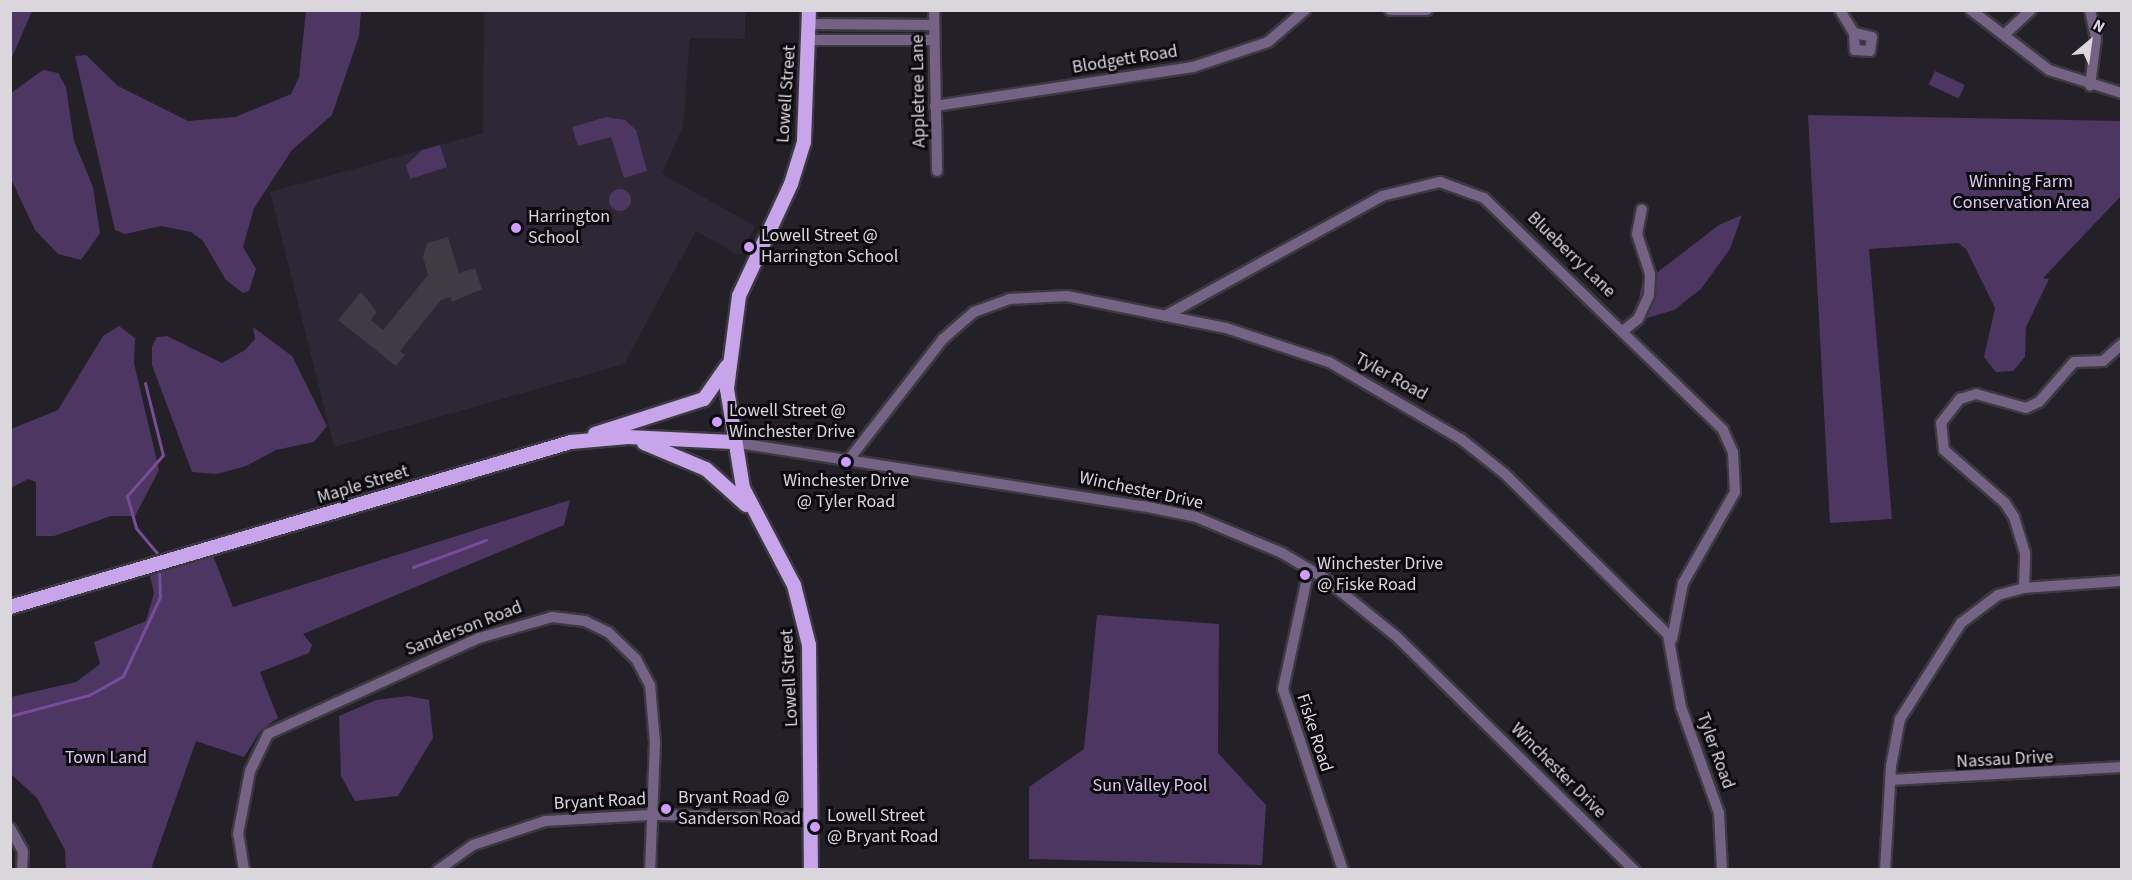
<!DOCTYPE html>
<html>
<head>
<meta charset="utf-8">
<style>
	body { margin:0 }
	#map { position:relative; width:2132px; height:880px; overflow:hidden; background:#232027; font-family:"Source Sans 3",sans-serif }
	div>[style] { position:absolute }
	.built>* { inset:0; background:#2e2735 }
	.green>* { inset:0; background:#4d3662; transform-origin:0 0 }
	.round { border-radius:50% }
	.stream>* { height:3px; margin:-1.5px; padding:0 1.5px; transform-origin:1.5px; border-radius:1.5px; background:#764d99 }
	.building>* { inset:0; background:#3f3a43 }
	.roads { filter:drop-shadow(2px 0 #3c3a40) drop-shadow(-2px 0 #3c3a40) drop-shadow(0 2px #3c3a40) drop-shadow(0 -2px #3c3a40) }
	.minor>* { height:10px; margin:-5px; padding:0 5px; transform-origin:5px; border-radius:5px; background:#746385 }
	.major>* { height:14px; margin:-7px; padding:0 7px; transform-origin:7px; border-radius:7px; background:#c8a4ea }
	.dots>* { width:16px; height:16px; translate:-50% -50%; box-sizing:border-box; border:3px solid #0c0a0e; border-radius:50% }
	span { translate:-50% -50%; white-space:nowrap; text-align:center; line-height:1.15; -webkit-text-stroke:6px #0c0a0e; paint-order:stroke }
	.street-label { font-size:18px; color:#d9d7dc }
	.park-label { font-size:18px; color:#dcc7f1 }
	.poi-label { font-size:18px; color:#d9d7dc }
	.left { translate:0 -50%; text-align:left }
	.frame { position:absolute; inset:0; border:12px solid #d9d7dc; pointer-events:none }
	.north { position:absolute; left:2060px; top:12px; width:60px; height:60px; -webkit-text-stroke:4px #0c0a0e; paint-order:stroke; rotate:29deg; font-size:16px; font-weight:700; line-height:24px; text-align:center; color:#d9d7dc }
	.north::after { content:''; display:block; margin:auto; width:21px; height:27px; background:#d9d7dc; clip-path:polygon(50% 0,100% 100%,50% 72%,0 100%) }
</style>
</head>
<body>
<div id="map">
	<div class="built">
		<i style="clip-path:polygon(484px 11px,745px 11px,745px 39px,690px 38px,683px 126px,662px 174px,755px 226px,740px 256px,696px 231px,624px 364px,334px 447px,270px 192px,483px 133px)"></i>
	</div>
	<div class="green">
		<i style="clip-path:polygon(11px 10px,32px 11px,11px 60px,10px 11px)"></i>
		<i style="clip-path:polygon(306px 11px,361px 11px,359px 36px,332px 115px,292px 150px,254px 208px,243px 247px,256px 269px,249px 291px,243px 293px,226px 280px,203px 241px,191px 232px,161px 226px,125px 234px,115px 230px,75px 56px,86px 55px,118px 86px,188px 121px,235px 117px,291px 94px,299px 77px)"></i>
		<i style="clip-path:polygon(43px 70px,58px 73px,66px 87px,74px 141px,93px 187px,100px 233px,81px 260px,58px 254px,35px 230px,11px 179px,11px 93px)"></i>
		<i style="left:1935px;top:71px;width:33px;height:15px;rotate:25deg"></i>
		<i style="clip-path:polygon(1808px 115px,2121px 121px,2121px 196px,2043px 278px,2049px 279px,2026px 327px,2025px 357px,2013px 371px,1996px 372px,1984px 357px,1995px 308px,1966px 249px,1958px 243px,1869px 249px,1892px 519px,1830px 523px)"></i>
		<i style="clip-path:polygon(606px 117px,625px 120px,636px 130px,647px 171px,624px 178px,611px 137px,578px 146px,572px 127px)"></i>
		<i style="clip-path:polygon(440px 145px,447px 167px,410px 179px,406px 165px,422px 150px)"></i>
		<i class="round" style="left:609px;top:189px;width:22px;height:22px"></i>
		<i style="clip-path:polygon(1742px 215px,1730px 249px,1701px 289px,1674px 310px,1647px 318px,1637px 308px,1642px 284px,1719px 225px)"></i>
		<i style="clip-path:polygon(119px 326px,135px 338px,134px 363px,159px 470px,135px 516px,111px 516px,54px 536px,36px 536px,36px 482px,28px 479px,11px 488px,11px 429px,58px 410px,103px 336px)"></i>
		<i style="clip-path:polygon(253px 327px,292px 356px,327px 426px,314px 442px,276px 450px,246px 466px,217px 474px,192px 472px,152px 365px,152px 346px,157px 337px,167px 336px,222px 363px,245px 350px,255px 339px)"></i>
		<i style="clip-path:polygon(570px 500px,564px 525px,303px 634px,312px 645px,309px 653px,260px 672px,278px 718px,261px 730px,244px 757px,196px 741px,151px 869px,66px 869px,65px 850px,37px 798px,11px 774px,11px 697px,76px 682px,100px 664px,94px 642px,146px 621px,154px 593px,150px 576px,212px 553px,233px 607px)"></i>
		<i style="clip-path:polygon(1097px 615px,1219px 624px,1218px 753px,1266px 805px,1262px 865px,1029px 859px,1029px 787px,1084px 749px)"></i>
		<i style="clip-path:polygon(408px 696px,429px 700px,433px 738px,398px 796px,355px 801px,341px 776px,339px 716px,376px 700px)"></i>
	</div>
	<div class="stream">
		<i style="left:145px;top:383px;width:74px;rotate:76deg"></i>
		<i style="left:163px;top:455px;width:55px;rotate:131.3deg"></i>
		<i style="left:127px;top:496px;width:33px;rotate:74deg"></i>
		<i style="left:136px;top:528px;width:34px;rotate:50deg"></i>
		<i style="left:413px;top:567px;width:78px;rotate:-20.3deg"></i>
		<i style="left:10px;top:716px;width:82px;rotate:-14.9deg"></i>
		<i style="left:89px;top:695px;width:39px;rotate:-29deg"></i>
		<i style="left:123px;top:676px;width:87px;rotate:-64.9deg"></i>
		<i style="left:160px;top:597px;width:24px;rotate:-92deg"></i>
	</div>
	<div class="building">
		<i style="clip-path:polygon(448px 237px,459px 273px,475px 268px,482px 289px,452px 302px,451px 297px,441px 300px,400px 351px,405px 355px,396px 366px,338px 320px,361px 292px,377px 312px,371px 320px,383px 330px,428px 275px,423px 257px,427px 243px)"></i>
	</div>
	<div class="roads">
		<div class="minor">
			<i style="left:934px;top:10px;width:161px;rotate:88.9deg"></i>
			<i style="left:1390px;top:10px;width:37px"></i>
			<i style="left:1840px;top:10px;width:27px;rotate:59deg"></i>
			<i style="left:1854px;top:33px;width:17px;rotate:87deg"></i>
			<i style="left:1855px;top:50px;width:15px;rotate:4deg"></i>
			<i style="left:1870px;top:51px;width:14px;rotate:-82deg"></i>
			<i style="left:1872px;top:37px;width:18px;rotate:-167deg"></i>
			<i style="left:1971px;top:10px;width:98px;rotate:37.6deg"></i>
			<i style="left:2049px;top:70px;width:77px;rotate:17.5deg"></i>
			<i style="left:2090px;top:10px;width:29px;rotate:78deg"></i>
			<i style="left:2096px;top:38px;width:48px;rotate:97.1deg"></i>
			<i style="left:809px;top:24px;width:125px;rotate:0.5deg"></i>
			<i style="left:2006px;top:33px;width:34px;rotate:-43deg"></i>
			<i style="left:809px;top:40px;width:125px"></i>
			<i style="left:935px;top:106px;width:261px;rotate:-8.6deg"></i>
			<i style="left:1193px;top:67px;width:79px;rotate:-18.4deg"></i>
			<i style="left:1268px;top:42px;width:49px;rotate:-40.9deg"></i>
			<i style="left:1165px;top:316px;width:248px;rotate:-28.9deg"></i>
			<i style="left:1382px;top:196px;width:60px;rotate:-13.6deg"></i>
			<i style="left:1440px;top:182px;width:47px;rotate:20deg"></i>
			<i style="left:1484px;top:198px;width:333px;rotate:44.1deg"></i>
			<i style="left:1723px;top:430px;width:24px;rotate:66deg"></i>
			<i style="left:1733px;top:452px;width:40px;rotate:87.1deg"></i>
			<i style="left:1735px;top:492px;width:105px;rotate:119.7deg"></i>
			<i style="left:1683px;top:583px;width:57px;rotate:101.1deg"></i>
			<i style="left:1624px;top:330px;width:18px;rotate:-38deg"></i>
			<i style="left:1638px;top:319px;width:26px;rotate:-65deg"></i>
			<i style="left:1649px;top:295px;width:21px;rotate:-87deg"></i>
			<i style="left:1650px;top:274px;width:42px;rotate:-108deg"></i>
			<i style="left:1637px;top:234px;width:25px;rotate:-79deg"></i>
			<i style="left:732px;top:442px;width:416px;rotate:8.9deg"></i>
			<i style="left:1143px;top:506px;width:54px;rotate:11.7deg"></i>
			<i style="left:1196px;top:517px;width:93px;rotate:22.7deg"></i>
			<i style="left:1282px;top:553px;width:49px;rotate:30.8deg"></i>
			<i style="left:1324px;top:578px;width:92px;rotate:38.9deg"></i>
			<i style="left:1396px;top:636px;width:334px;rotate:44.5deg"></i>
			<i style="left:850px;top:458px;width:151px;rotate:-52deg"></i>
			<i style="left:943px;top:339px;width:41px;rotate:-41.1deg"></i>
			<i style="left:974px;top:312px;width:37px;rotate:-20deg"></i>
			<i style="left:1009px;top:299px;width:58px;rotate:-3deg"></i>
			<i style="left:1067px;top:296px;width:162px;rotate:11.4deg"></i>
			<i style="left:1226px;top:328px;width:108px;rotate:18.3deg"></i>
			<i style="left:1329px;top:362px;width:153px;rotate:30.3deg"></i>
			<i style="left:1461px;top:439px;width:56px;rotate:38.5deg"></i>
			<i style="left:1505px;top:474px;width:229px;rotate:44.6deg"></i>
			<i style="left:1668px;top:635px;width:73px;rotate:79.8deg"></i>
			<i style="left:1681px;top:707px;width:113px;rotate:70.3deg"></i>
			<i style="left:1719px;top:813px;width:57px;rotate:87deg"></i>
			<i style="left:1309px;top:569px;width:123px;rotate:102.2deg"></i>
			<i style="left:1283px;top:689px;width:191px;rotate:71.7deg"></i>
			<i style="left:2024px;top:588px;width:35px;rotate:-88deg"></i>
			<i style="left:2025px;top:553px;width:38px;rotate:-107deg"></i>
			<i style="left:2014px;top:517px;width:17px;rotate:-123deg"></i>
			<i style="left:2005px;top:503px;width:81px;rotate:-139deg"></i>
			<i style="left:1944px;top:450px;width:27px;rotate:-96deg"></i>
			<i style="left:1941px;top:423px;width:31px;rotate:-52deg"></i>
			<i style="left:1960px;top:399px;width:17px;rotate:-17deg"></i>
			<i style="left:1976px;top:394px;width:52px;rotate:15.6deg"></i>
			<i style="left:2026px;top:408px;width:14px;rotate:-25deg"></i>
			<i style="left:2039px;top:402px;width:53px;rotate:-48.8deg"></i>
			<i style="left:2074px;top:362px;width:29px;rotate:-2deg"></i>
			<i style="left:2103px;top:361px;width:25px;rotate:-42deg"></i>
			<i style="left:1890px;top:780px;width:232px;rotate:-3.2deg"></i>
			<i style="left:10px;top:828px;width:26px;rotate:61deg"></i>
			<i style="left:23px;top:851px;width:19px;rotate:93deg"></i>
			<i style="left:244px;top:870px;width:36px;rotate:-99deg"></i>
			<i style="left:238px;top:834px;width:64px;rotate:-79.2deg"></i>
			<i style="left:250px;top:771px;width:41px;rotate:-64.1deg"></i>
			<i style="left:268px;top:734px;width:232px;rotate:-24.5deg"></i>
			<i style="left:479px;top:638px;width:76px;rotate:-16deg"></i>
			<i style="left:552px;top:617px;width:33px;rotate:7deg"></i>
			<i style="left:585px;top:621px;width:25px;rotate:26deg"></i>
			<i style="left:608px;top:632px;width:39px;rotate:44deg"></i>
			<i style="left:636px;top:659px;width:30px;rotate:62deg"></i>
			<i style="left:650px;top:685px;width:57px;rotate:85deg"></i>
			<i style="left:655px;top:742px;width:128px;rotate:92.2deg"></i>
			<i style="left:438px;top:870px;width:43px;rotate:-35.5deg"></i>
			<i style="left:473px;top:845px;width:76px;rotate:-18.4deg"></i>
			<i style="left:545px;top:821px;width:105px;rotate:-3.3deg"></i>
			<i style="left:650px;top:815px;width:161px;rotate:0.7deg"></i>
			<i style="left:1885px;top:870px;width:104px;rotate:-86.7deg"></i>
			<i style="left:1891px;top:766px;width:48px;rotate:-79.2deg"></i>
			<i style="left:1900px;top:719px;width:114px;rotate:-57.6deg"></i>
			<i style="left:1961px;top:623px;width:46px;rotate:-37.1deg"></i>
			<i style="left:1998px;top:595px;width:27px;rotate:-15deg"></i>
			<i style="left:2024px;top:588px;width:98px;rotate:-4.1deg"></i>
		</div>
		<div class="major">
			<i style="left:809px;top:10px;width:132px;rotate:92.2deg"></i>
			<i style="left:804px;top:142px;width:44px;rotate:107.2deg"></i>
			<i style="left:791px;top:184px;width:123px;rotate:114.9deg"></i>
			<i style="left:739px;top:296px;width:94px;rotate:97.4deg"></i>
			<i style="left:727px;top:389px;width:100px;rotate:80.8deg"></i>
			<i style="left:743px;top:488px;width:110px;rotate:62.3deg"></i>
			<i style="left:794px;top:585px;width:62px;rotate:76deg"></i>
			<i style="left:809px;top:645px;width:225px;rotate:89.5deg"></i>
			<i style="left:595px;top:434px;width:114px;rotate:-17.8deg"></i>
			<i style="left:704px;top:399px;width:40px;rotate:-55.1deg"></i>
			<i style="left:644px;top:443px;width:67px;rotate:22.8deg"></i>
			<i style="left:706px;top:469px;width:54px;rotate:42deg"></i>
			<i style="left:10px;top:607px;width:585px;rotate:-16.39deg"></i>
			<i style="left:571px;top:442px;width:57px;rotate:-5deg"></i>
			<i style="left:628px;top:437px;width:104px;rotate:2.8deg"></i>
		</div>
	</div>
	<div class="dots">
		<i style="left:516px;top:228px;background:#d09dff"></i>
		<i style="left:749px;top:247px;background:#d09dff"></i>
		<i style="left:717px;top:422px;background:#d09dff"></i>
		<i style="left:846px;top:462px;background:#d09dff"></i>
		<i style="left:1305px;top:575px;background:#d09dff"></i>
		<i style="left:666px;top:809px;background:#d09dff"></i>
		<i style="left:815px;top:827px;background:#d09dff"></i>
	</div>
	<div class="street-label">
		<span style="left:1125px;top:60px;rotate:-9deg">Blodgett Road</span>
		<span style="left:919px;top:91px;rotate:-91deg">Appletree Lane</span>
		<span style="left:787px;top:94px;rotate:-86deg">Lowell Street</span>
		<span style="left:1571px;top:255px;rotate:44deg">Blueberry Lane</span>
		<span style="left:1391px;top:377px;rotate:29deg">Tyler Road</span>
		<span style="left:363px;top:485px;rotate:-17deg">Maple Street</span>
		<span style="left:1141px;top:491px;rotate:12deg">Winchester Drive</span>
		<span style="left:464px;top:629px;rotate:-21deg">Sanderson Road</span>
		<span style="left:790px;top:678px;rotate:-93deg">Lowell Street</span>
		<span style="left:1314px;top:733px;rotate:72deg">Fiske Road</span>
		<span style="left:1715px;top:751px;rotate:70deg">Tyler Road</span>
		<span style="left:2005px;top:760px;rotate:-3deg">Nassau Drive</span>
		<span style="left:1558px;top:771px;rotate:45deg">Winchester Drive</span>
		<span style="left:600px;top:802px;rotate:-3deg">Bryant Road</span>
	</div>
	<div class="park-label">
		<span style="left:2021px;top:193px">Winning Farm<br>Conservation Area</span>
		<span style="left:106px;top:758px">Town Land</span>
		<span style="left:1150px;top:786px">Sun Valley Pool</span>
	</div>
	<div class="poi-label">
		<span class="left" style="left:528px;top:228px">Harrington<br>School</span>
		<span class="left" style="left:761px;top:247px">Lowell Street @<br>Harrington School</span>
		<span class="left" style="left:729px;top:422px">Lowell Street @<br>Winchester Drive</span>
		<span style="left:846px;top:492px">Winchester Drive<br>@ Tyler Road</span>
		<span class="left" style="left:1317px;top:575px">Winchester Drive<br>@ Fiske Road</span>
		<span class="left" style="left:678px;top:809px">Bryant Road @<br>Sanderson Road</span>
		<span class="left" style="left:827px;top:827px">Lowell Street<br>@ Bryant Road</span>
	</div>
	<div class="frame"></div>
	<div class="north">N</div>
</div>
</body>
</html>
